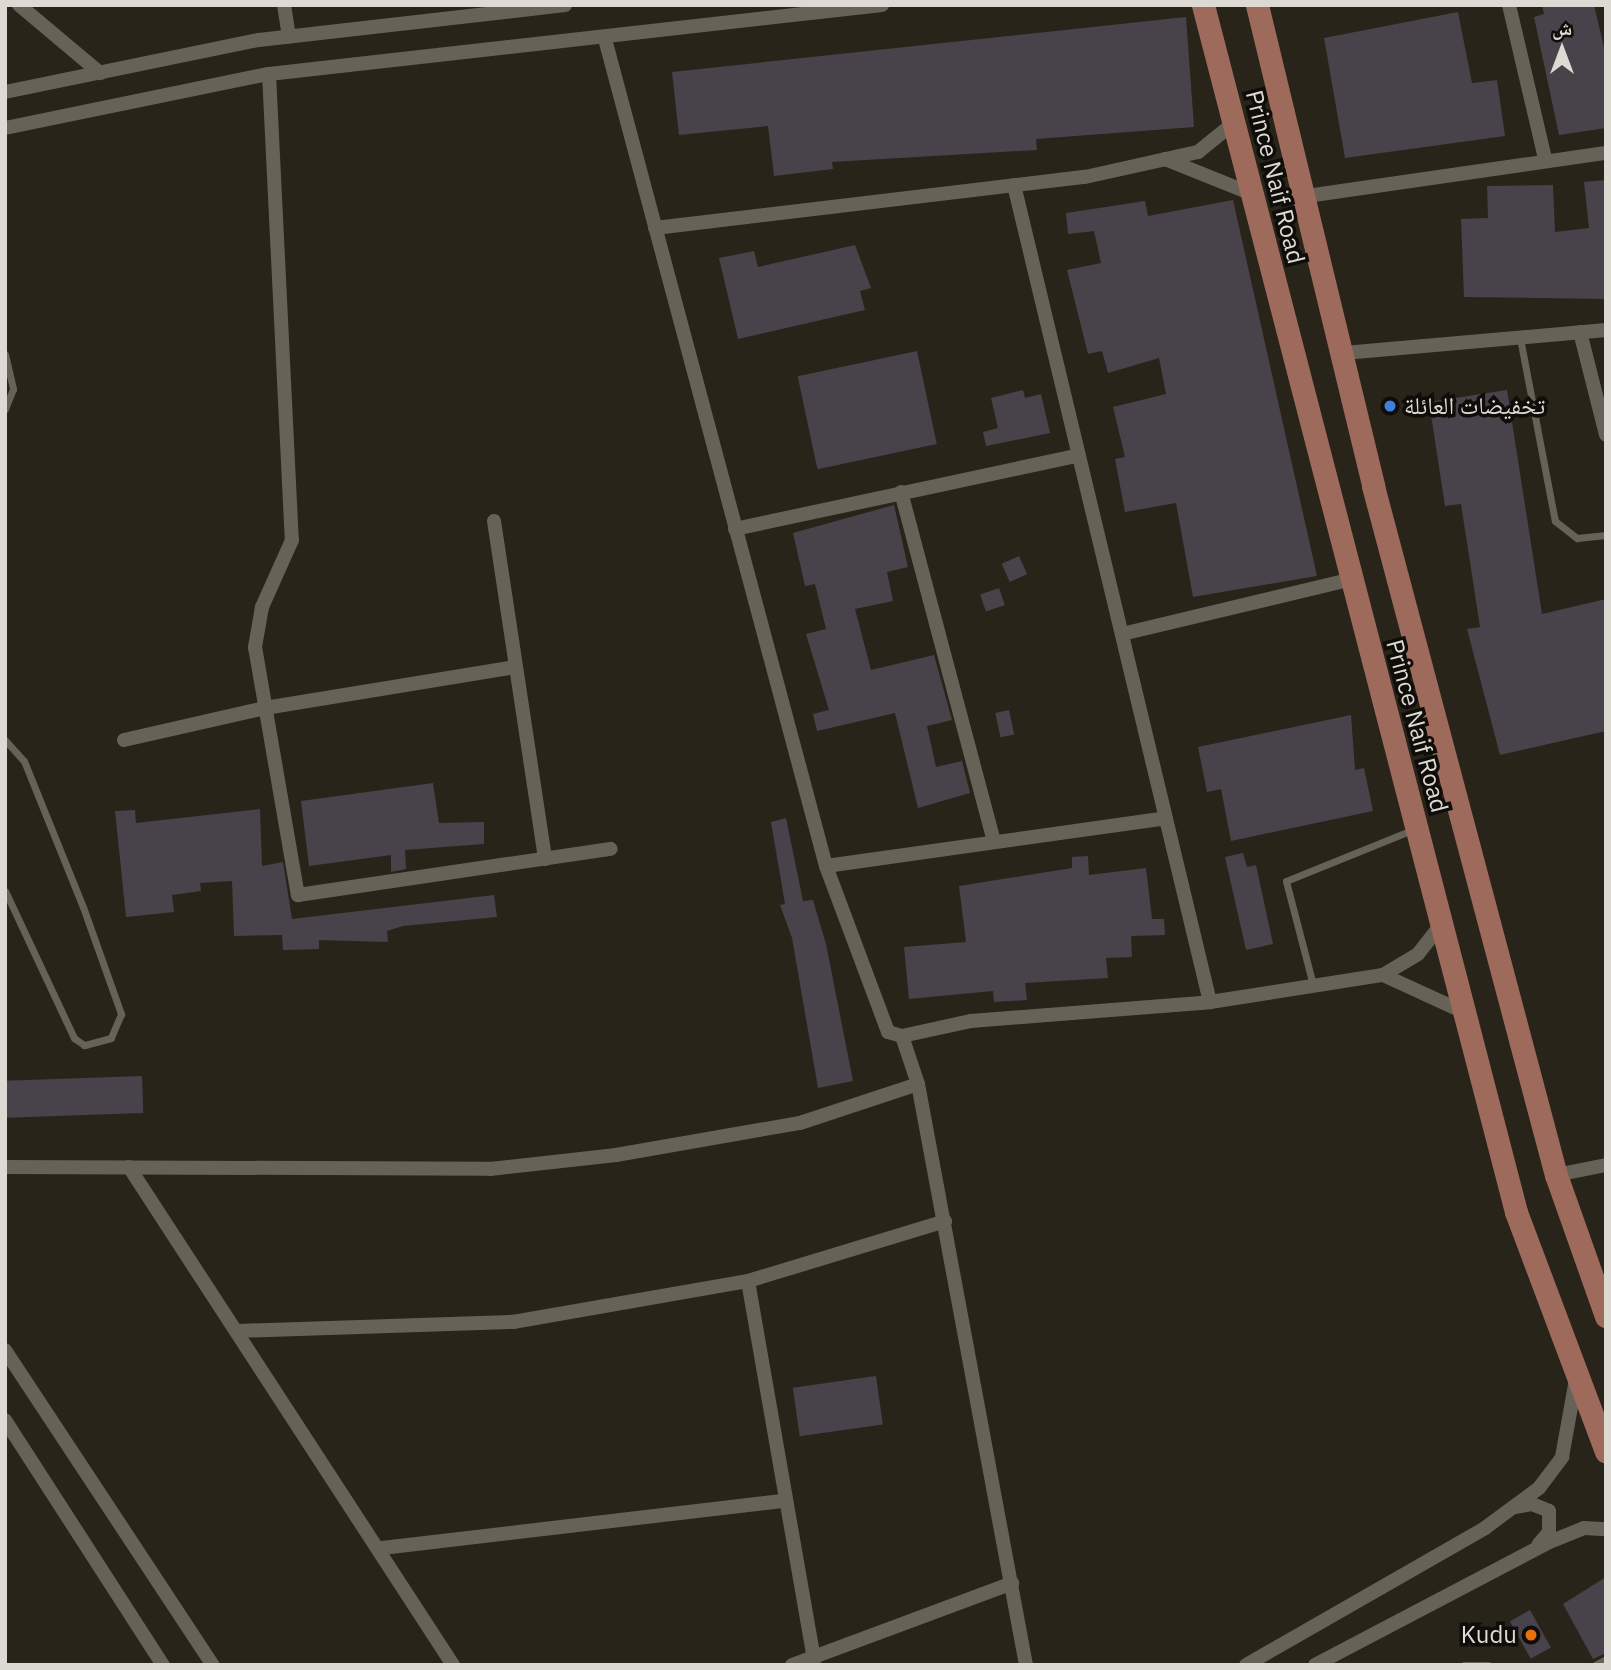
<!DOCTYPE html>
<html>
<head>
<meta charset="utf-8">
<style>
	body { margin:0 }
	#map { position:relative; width:1611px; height:1670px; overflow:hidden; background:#28241a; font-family:"IBM Plex Sans","Noto Naskh Arabic",sans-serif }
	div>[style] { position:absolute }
	.building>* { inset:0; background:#48424b; transform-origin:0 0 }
	.lane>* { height:7px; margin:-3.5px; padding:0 3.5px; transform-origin:3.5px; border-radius:3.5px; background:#676257 }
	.street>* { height:14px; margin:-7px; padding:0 7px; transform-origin:7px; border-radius:7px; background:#676257 }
	.primary>* { height:23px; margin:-11.5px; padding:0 11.5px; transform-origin:11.5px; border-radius:11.5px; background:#9d6a5b }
	.dots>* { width:19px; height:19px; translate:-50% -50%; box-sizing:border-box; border:4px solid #0f0d09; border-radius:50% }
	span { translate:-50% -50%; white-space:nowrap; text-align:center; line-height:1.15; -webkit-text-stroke:7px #0f0d09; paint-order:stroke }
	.street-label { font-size:24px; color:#dddad4 }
	.poi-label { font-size:24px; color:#dddad4 }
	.left { translate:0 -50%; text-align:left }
	.right { translate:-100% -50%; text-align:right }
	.frame { position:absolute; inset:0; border:7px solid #dddad4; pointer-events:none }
	.north { position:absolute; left:1527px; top:14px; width:70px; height:70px; -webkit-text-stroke:5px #0f0d09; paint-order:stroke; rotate:0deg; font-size:19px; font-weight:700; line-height:28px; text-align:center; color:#dddad4 }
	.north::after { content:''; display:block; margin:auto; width:24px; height:32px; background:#dddad4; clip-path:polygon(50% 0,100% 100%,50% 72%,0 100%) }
</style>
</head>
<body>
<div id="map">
	<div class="building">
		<i style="clip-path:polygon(1542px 5px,1594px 5px,1606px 56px,1606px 128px,1559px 135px,1534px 17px,1544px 14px)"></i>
		<i style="clip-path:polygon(1458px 12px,1472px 83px,1497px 80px,1505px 136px,1345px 158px,1324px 38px)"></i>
		<i style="clip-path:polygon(1186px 17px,1194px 127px,1036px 139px,1037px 150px,832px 162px,833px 169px,774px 176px,768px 126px,679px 135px,672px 72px)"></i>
		<i style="clip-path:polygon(1606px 180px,1606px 299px,1464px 297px,1461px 219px,1488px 218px,1487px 186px,1553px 185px,1555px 232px,1589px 228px,1584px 182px)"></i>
		<i style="clip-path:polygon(1233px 200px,1317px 576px,1193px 597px,1176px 503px,1125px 512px,1115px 459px,1125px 457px,1113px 407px,1166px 394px,1159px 358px,1108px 373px,1102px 351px,1088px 354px,1067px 270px,1101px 263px,1094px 231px,1068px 234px,1066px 213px,1145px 201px,1148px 216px)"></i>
		<i style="clip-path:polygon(855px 245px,871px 288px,860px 291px,865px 310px,738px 339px,719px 258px,754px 251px,758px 267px)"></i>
		<i style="left:917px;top:351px;width:95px;height:122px;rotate:78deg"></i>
		<i style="clip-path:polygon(1023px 390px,1025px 398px,1041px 394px,1050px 433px,986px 446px,983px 432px,998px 428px,991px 398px)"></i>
		<i style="clip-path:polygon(1507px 390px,1542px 614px,1606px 599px,1606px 731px,1500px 755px,1467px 629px,1480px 627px,1461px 504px,1445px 506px,1429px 402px)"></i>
		<i style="clip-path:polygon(894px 505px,908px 567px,887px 572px,893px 601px,855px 609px,871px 670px,934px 655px,952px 720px,927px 726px,936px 767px,962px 761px,970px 793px,918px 808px,895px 713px,817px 731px,813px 714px,829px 710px,806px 634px,826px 629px,815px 584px,805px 586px,793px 533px)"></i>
		<i style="left:1019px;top:556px;width:20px;height:19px;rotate:66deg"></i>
		<i style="left:999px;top:588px;width:18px;height:20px;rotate:71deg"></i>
		<i style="left:1009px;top:710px;width:25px;height:14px;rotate:78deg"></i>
		<i style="clip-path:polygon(1351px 715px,1355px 770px,1364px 768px,1373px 811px,1231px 841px,1221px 789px,1207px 792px,1198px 747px)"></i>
		<i style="clip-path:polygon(433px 783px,439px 823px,484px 822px,484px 844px,405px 850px,406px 869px,391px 872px,391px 855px,309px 866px,301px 801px)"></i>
		<i style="clip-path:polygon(260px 809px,262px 866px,283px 862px,292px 919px,494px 895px,497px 917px,403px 926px,387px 931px,388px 942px,319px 940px,319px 949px,283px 950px,282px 935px,234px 936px,232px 881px,200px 883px,201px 891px,172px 895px,174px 912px,126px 917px,115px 811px,135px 810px,136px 823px)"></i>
		<i style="clip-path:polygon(786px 818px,803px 901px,813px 900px,826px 944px,853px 1081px,818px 1088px,792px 938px,780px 905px,785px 904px,771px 822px)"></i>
		<i style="clip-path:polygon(1243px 853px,1247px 867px,1256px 865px,1273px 944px,1246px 950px,1225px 857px)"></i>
		<i style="clip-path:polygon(1088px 856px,1089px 875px,1146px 868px,1152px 919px,1164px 919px,1165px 935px,1131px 936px,1132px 957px,1106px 958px,1108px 978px,1025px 983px,1027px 1000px,994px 1002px,993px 991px,909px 999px,904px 947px,966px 942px,959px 886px,1072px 868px,1072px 857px)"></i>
		<i style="left:142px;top:1076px;width:37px;height:137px;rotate:88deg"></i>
		<i style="left:876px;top:1376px;width:49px;height:84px;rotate:82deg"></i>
		<i style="clip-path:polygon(1606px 1577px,1606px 1653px,1593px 1659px,1563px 1604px)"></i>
		<i style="left:1530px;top:1610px;width:43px;height:23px;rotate:61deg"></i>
	</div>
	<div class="lane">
		<i style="left:1520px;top:338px;width:186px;rotate:79.2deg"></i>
		<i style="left:1555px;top:521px;width:28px;rotate:38deg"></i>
		<i style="left:1577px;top:538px;width:29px;rotate:-6deg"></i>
		<i style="left:5px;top:354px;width:36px;rotate:77deg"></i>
		<i style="left:13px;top:389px;width:22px;rotate:112deg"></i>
		<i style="left:5px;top:740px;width:28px;rotate:48deg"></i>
		<i style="left:24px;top:761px;width:157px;rotate:68deg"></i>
		<i style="left:83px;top:907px;width:114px;rotate:70.4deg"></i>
		<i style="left:121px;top:1014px;width:26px;rotate:113deg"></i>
		<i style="left:111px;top:1038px;width:28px;rotate:165deg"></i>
		<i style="left:84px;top:1045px;width:12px;rotate:-145deg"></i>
		<i style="left:74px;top:1038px;width:162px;rotate:-115.1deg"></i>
		<i style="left:1312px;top:981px;width:103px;rotate:-104.6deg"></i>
		<i style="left:1286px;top:881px;width:136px;rotate:-22deg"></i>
		<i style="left:1464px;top:1665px;width:24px"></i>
		<i style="left:1595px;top:1665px;width:13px;rotate:-29deg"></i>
	</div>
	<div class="street">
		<i style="left:19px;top:5px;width:106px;rotate:40deg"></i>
		<i style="left:284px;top:5px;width:32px;rotate:81deg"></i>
		<i style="left:1509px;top:5px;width:158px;rotate:76.8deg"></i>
		<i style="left:605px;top:39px;width:856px;rotate:75.04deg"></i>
		<i style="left:826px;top:866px;width:177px;rotate:69.5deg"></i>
		<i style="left:888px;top:1032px;width:15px;rotate:16deg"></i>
		<i style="left:902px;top:1036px;width:71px;rotate:-12.3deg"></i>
		<i style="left:971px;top:1021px;width:240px;rotate:-4.5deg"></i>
		<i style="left:1210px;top:1002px;width:175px;rotate:-8.9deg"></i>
		<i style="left:1383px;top:975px;width:41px;rotate:-31deg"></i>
		<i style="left:1418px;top:954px;width:37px;rotate:-52deg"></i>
		<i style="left:269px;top:74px;width:467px;rotate:87.2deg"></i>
		<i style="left:292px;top:540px;width:73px;rotate:114.1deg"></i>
		<i style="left:262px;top:607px;width:41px;rotate:99.9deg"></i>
		<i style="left:255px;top:647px;width:252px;rotate:80.2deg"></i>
		<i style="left:298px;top:895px;width:316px;rotate:-8.4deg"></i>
		<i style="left:5px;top:92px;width:259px;rotate:-11.6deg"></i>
		<i style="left:259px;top:40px;width:308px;rotate:-6.5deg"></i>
		<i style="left:5px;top:128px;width:269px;rotate:-11.6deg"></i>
		<i style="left:269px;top:74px;width:617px;rotate:-6.42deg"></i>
		<i style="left:1165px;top:159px;width:94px;rotate:21.9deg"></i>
		<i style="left:1014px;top:185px;width:840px;rotate:76.51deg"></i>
		<i style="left:1300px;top:197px;width:309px;rotate:-8.2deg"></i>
		<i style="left:655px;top:228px;width:433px;rotate:-6.8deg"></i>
		<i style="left:1085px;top:177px;width:116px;rotate:-12.5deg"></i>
		<i style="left:1198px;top:152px;width:48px;rotate:-39deg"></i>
		<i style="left:1580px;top:332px;width:106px;rotate:75.8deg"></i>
		<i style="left:1344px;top:353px;width:263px;rotate:-5deg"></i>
		<i style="left:901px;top:492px;width:362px;rotate:75.1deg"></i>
		<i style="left:494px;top:521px;width:342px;rotate:81.4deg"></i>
		<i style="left:735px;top:529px;width:348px;rotate:-12.1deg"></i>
		<i style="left:1122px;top:634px;width:236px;rotate:-13.4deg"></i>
		<i style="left:124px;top:740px;width:145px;rotate:-12.8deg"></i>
		<i style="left:265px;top:708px;width:254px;rotate:-9.3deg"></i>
		<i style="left:826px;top:866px;width:343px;rotate:-8deg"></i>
		<i style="left:1383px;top:975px;width:89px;rotate:24.6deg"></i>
		<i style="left:902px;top:1036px;width:51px;rotate:71.6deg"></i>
		<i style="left:918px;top:1084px;width:591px;rotate:79.47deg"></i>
		<i style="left:5px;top:1167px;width:485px;rotate:0.2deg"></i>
		<i style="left:490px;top:1169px;width:127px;rotate:-6.3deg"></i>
		<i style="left:616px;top:1155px;width:187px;rotate:-9.9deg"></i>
		<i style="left:800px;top:1123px;width:124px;rotate:-18.3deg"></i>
		<i style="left:129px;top:1167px;width:594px;rotate:56.95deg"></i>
		<i style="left:1556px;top:1175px;width:51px;rotate:-11.3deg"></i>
		<i style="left:748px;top:1281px;width:206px;rotate:-16.9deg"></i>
		<i style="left:237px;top:1331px;width:276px;rotate:-1.9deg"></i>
		<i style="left:513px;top:1322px;width:239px;rotate:-9.9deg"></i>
		<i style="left:748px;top:1281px;width:385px;rotate:80.1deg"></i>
		<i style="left:5px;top:1350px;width:377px;rotate:56.6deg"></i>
		<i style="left:5px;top:1420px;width:292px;rotate:57.2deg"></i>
		<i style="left:1515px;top:1507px;width:17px;rotate:-10deg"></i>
		<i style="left:1532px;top:1504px;width:18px;rotate:22deg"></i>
		<i style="left:1549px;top:1511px;width:21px;rotate:90deg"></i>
		<i style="left:1549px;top:1532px;width:16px;rotate:130deg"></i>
		<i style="left:382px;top:1548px;width:405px;rotate:-6.7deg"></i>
		<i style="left:792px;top:1665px;width:235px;rotate:-20.4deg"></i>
		<i style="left:1246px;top:1665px;width:275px;rotate:-29.8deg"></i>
		<i style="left:1485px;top:1528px;width:67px;rotate:-36.5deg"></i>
		<i style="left:1539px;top:1488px;width:39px;rotate:-53deg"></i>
		<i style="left:1562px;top:1457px;width:79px;rotate:-79.8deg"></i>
		<i style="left:1315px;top:1665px;width:262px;rotate:-27.7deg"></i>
		<i style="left:1547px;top:1543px;width:40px;rotate:-22deg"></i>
		<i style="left:1584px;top:1528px;width:22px;rotate:3deg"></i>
	</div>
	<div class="primary">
		<i style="left:1203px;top:5px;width:1247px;rotate:75.46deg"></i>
		<i style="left:1516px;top:1212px;width:256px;rotate:69.4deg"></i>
		<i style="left:1257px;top:5px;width:495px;rotate:76.4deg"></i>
		<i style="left:1373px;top:486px;width:713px;rotate:75.13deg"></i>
		<i style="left:1556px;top:1175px;width:150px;rotate:70.5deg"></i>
	</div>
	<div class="dots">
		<i style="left:1390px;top:406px;background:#3f7fe0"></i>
		<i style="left:1531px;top:1635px;background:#e8710a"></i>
	</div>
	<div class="street-label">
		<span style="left:1275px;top:177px;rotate:76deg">Prince Naif Road</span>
		<span style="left:1417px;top:726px;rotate:75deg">Prince Naif Road</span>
	</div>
	<div class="poi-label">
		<span class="left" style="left:1404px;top:406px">تخفيضات العائلة</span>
		<span class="right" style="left:1517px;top:1635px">Kudu</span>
	</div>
	<div class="frame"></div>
	<div class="north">ش</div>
</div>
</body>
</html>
